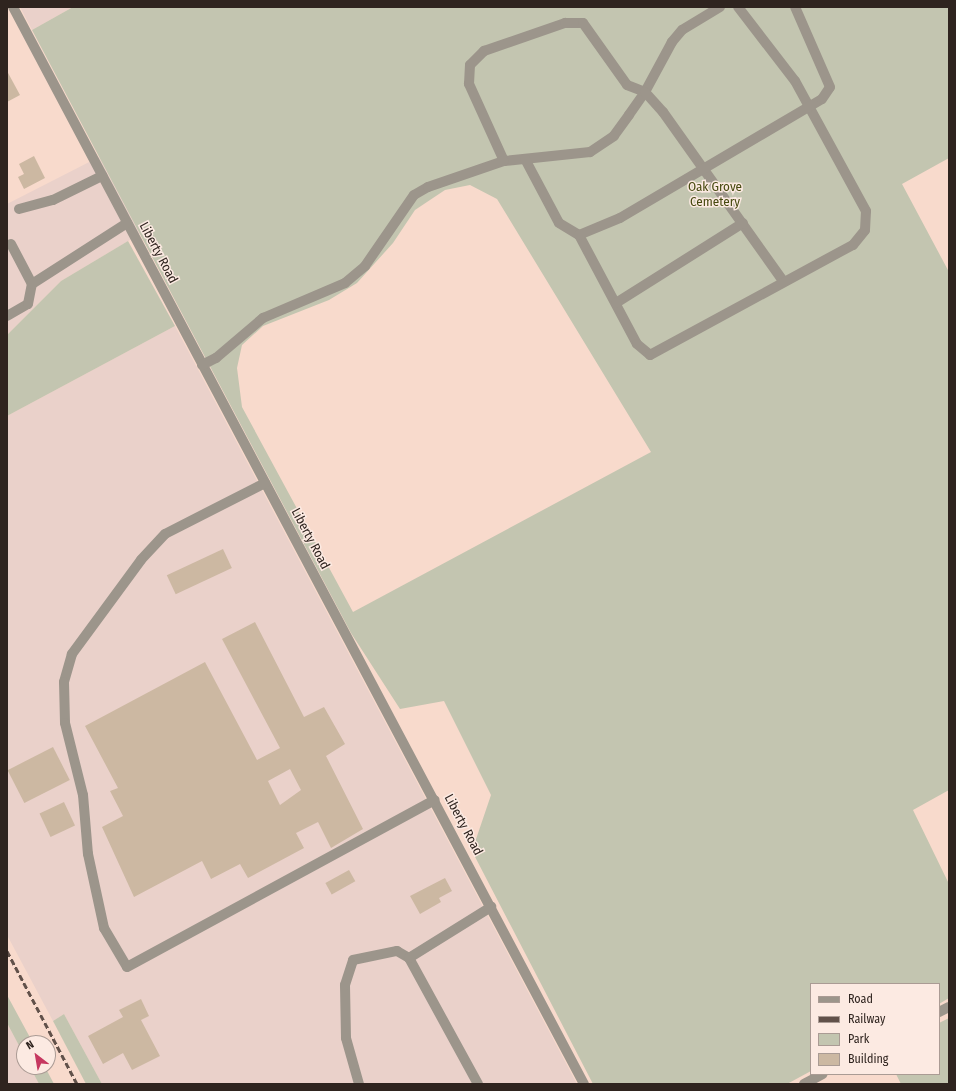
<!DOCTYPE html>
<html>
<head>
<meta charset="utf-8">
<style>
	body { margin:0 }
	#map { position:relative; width:956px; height:1091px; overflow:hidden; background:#f8dacc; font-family:"Fira Sans Condensed",sans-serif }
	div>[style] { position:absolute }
	.industrial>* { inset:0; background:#ead1ca }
	.green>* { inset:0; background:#c3c5b0 }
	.building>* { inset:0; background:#ccb8a2; transform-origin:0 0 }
	.minor>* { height:10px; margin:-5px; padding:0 5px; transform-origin:5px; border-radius:5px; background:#9c958b }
	.rail>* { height:3px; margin-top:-1.5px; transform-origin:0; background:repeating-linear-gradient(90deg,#61514a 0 6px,transparent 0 9px) }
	span { translate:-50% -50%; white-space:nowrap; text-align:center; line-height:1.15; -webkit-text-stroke:3px #fceae2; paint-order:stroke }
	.park-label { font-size:13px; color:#46490f }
	.street-label { font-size:13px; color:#2f241f }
	.frame { position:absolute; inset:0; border:8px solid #2f241f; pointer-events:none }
	.legend { position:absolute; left:810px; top:983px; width:130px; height:92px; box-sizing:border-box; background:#fceae2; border:1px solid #aa9b94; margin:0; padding:5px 7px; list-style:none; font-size:12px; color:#2f241f }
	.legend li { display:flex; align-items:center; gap:8px; height:20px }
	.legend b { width:20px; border:1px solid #aa9b94 }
	.north { position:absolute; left:16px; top:1035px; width:40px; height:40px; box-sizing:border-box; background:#fceae2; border:1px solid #aa9b94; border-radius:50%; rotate:329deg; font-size:11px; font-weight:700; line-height:16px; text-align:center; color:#2f241f }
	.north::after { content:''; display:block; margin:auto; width:14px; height:18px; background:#c63860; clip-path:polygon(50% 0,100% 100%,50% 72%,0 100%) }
</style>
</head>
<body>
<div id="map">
	<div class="industrial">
		<i style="clip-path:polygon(20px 7px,73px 7px,32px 30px)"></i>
		<i style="clip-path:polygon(99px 157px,140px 234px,61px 281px,7px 335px,7px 204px)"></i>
		<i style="clip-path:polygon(175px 326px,577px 1084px,102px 1084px,64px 1014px,53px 1021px,7px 935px,7px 416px)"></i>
		<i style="clip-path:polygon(7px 1023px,24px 1055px,24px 1067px,30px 1067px,39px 1084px,7px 1084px)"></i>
	</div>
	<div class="green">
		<i style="clip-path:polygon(evenodd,73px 7px,949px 7px,949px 158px,902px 184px,949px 272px,949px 790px,913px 810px,949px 884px,949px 998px,939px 1004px,939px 984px,811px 984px,811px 1071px,787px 1084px,593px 1084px,472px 851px,491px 795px,444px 701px,400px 709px,351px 633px,32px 30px,73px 7px,470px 185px,497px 199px,651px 452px,353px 612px,242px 407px,237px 368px,242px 345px,263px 326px,329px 300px,357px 283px,393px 243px,415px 210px,445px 190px,470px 185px)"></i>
		<i style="clip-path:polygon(128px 241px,175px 326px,7px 416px,7px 335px,61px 281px)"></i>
		<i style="clip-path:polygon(7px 995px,33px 1043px,24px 1043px,24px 1055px,7px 1023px)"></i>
		<i style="clip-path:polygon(64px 1014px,102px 1084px,86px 1084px,53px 1021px)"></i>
		<i style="clip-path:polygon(949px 1018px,949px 1084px,901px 1084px,896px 1074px,939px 1074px,939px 1023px)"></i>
		<i style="clip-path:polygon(30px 1067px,45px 1067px,54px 1084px,39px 1084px)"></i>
	</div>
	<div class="building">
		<i style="clip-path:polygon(7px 71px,20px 95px,7px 102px)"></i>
		<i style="clip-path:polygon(34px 156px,45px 178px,24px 189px,18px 177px,24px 174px,19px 164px)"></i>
		<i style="left:223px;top:549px;width:21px;height:62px;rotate:65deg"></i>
		<i style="clip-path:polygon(evenodd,255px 622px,304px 717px,324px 707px,345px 744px,326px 756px,363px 829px,331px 848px,318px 822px,296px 833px,304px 848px,248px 878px,240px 864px,211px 879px,202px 861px,134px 897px,102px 827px,123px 816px,110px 791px,118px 788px,85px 726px,205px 662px,257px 760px,280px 748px,222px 639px,255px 622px,290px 769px,301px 790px,280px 805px,268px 781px,290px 769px)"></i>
		<i style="left:53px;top:747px;width:37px;height:51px;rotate:63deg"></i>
		<i style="left:64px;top:802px;width:26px;height:27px;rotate:65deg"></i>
		<i style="left:349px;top:870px;width:13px;height:27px;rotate:61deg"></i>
		<i style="clip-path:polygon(445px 878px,452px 891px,439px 898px,441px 902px,420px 914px,410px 896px)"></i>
		<i style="clip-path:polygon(141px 999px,149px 1016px,141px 1020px,160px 1056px,132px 1070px,123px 1053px,103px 1064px,88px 1036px,123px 1017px,119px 1010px)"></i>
	</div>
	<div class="minor">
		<i style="left:13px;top:7px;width:1219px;rotate:62.07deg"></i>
		<i style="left:720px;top:7px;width:44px;rotate:148.8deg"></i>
		<i style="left:682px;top:30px;width:16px;rotate:130deg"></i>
		<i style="left:672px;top:42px;width:57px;rotate:118.4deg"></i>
		<i style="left:645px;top:92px;width:28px;rotate:125deg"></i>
		<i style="left:629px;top:115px;width:26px;rotate:126deg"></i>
		<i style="left:614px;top:136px;width:29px;rotate:146deg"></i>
		<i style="left:590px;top:152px;width:86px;rotate:174deg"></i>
		<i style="left:504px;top:161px;width:85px;rotate:-114.4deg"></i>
		<i style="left:469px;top:84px;width:19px;rotate:-87deg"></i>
		<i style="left:470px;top:65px;width:20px;rotate:-45deg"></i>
		<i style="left:484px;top:51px;width:86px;rotate:-19.1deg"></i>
		<i style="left:565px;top:23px;width:18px"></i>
		<i style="left:583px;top:23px;width:76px;rotate:54.6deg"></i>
		<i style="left:627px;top:85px;width:19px;rotate:21deg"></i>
		<i style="left:645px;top:92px;width:27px;rotate:48deg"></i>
		<i style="left:663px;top:112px;width:207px;rotate:54.6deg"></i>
		<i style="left:525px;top:159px;width:72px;rotate:62deg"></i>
		<i style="left:559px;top:223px;width:23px;rotate:31deg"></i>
		<i style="left:579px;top:235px;width:123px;rotate:62deg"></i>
		<i style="left:637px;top:344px;width:17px;rotate:40deg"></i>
		<i style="left:650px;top:355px;width:231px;rotate:-28.5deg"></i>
		<i style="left:853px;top:245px;width:19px;rotate:-51deg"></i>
		<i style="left:865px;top:230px;width:19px;rotate:-87deg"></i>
		<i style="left:866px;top:211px;width:148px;rotate:-118.6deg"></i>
		<i style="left:795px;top:81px;width:93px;rotate:-127.6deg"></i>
		<i style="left:19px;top:209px;width:35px;rotate:-15deg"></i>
		<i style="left:53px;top:200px;width:55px;rotate:-26.1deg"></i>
		<i style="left:579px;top:235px;width:44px;rotate:-22.5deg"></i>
		<i style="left:620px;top:218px;width:234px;rotate:-30.5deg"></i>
		<i style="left:822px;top:99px;width:14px;rotate:-56deg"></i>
		<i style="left:830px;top:87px;width:87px;rotate:-113.6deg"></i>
		<i style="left:11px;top:244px;width:45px;rotate:62.3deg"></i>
		<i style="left:616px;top:303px;width:150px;rotate:-32.2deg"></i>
		<i style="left:7px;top:316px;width:24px;rotate:-30deg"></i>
		<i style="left:28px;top:304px;width:20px;rotate:-79deg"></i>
		<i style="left:32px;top:284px;width:113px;rotate:-32.7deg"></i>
		<i style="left:202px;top:365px;width:16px;rotate:-27deg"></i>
		<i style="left:216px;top:358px;width:62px;rotate:-40.4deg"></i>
		<i style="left:263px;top:318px;width:89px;rotate:-23.1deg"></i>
		<i style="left:345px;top:283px;width:26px;rotate:-40deg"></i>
		<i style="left:365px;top:266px;width:86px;rotate:-55.4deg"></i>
		<i style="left:414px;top:195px;width:16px;rotate:-30deg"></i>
		<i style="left:428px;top:187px;width:80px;rotate:-18.9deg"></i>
		<i style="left:265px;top:483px;width:112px;rotate:153deg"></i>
		<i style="left:165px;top:534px;width:35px;rotate:133deg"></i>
		<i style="left:141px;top:560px;width:117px;rotate:126.3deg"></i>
		<i style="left:72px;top:654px;width:29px;rotate:106deg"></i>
		<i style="left:64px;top:682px;width:41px;rotate:88.6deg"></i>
		<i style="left:65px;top:723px;width:74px;rotate:76deg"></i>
		<i style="left:83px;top:795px;width:59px;rotate:85.2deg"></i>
		<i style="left:88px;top:854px;width:76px;rotate:77.8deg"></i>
		<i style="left:104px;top:928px;width:45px;rotate:59.5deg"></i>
		<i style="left:127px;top:967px;width:350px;rotate:-28.5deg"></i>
		<i style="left:939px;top:1012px;width:11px;rotate:-27deg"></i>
		<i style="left:359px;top:1084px;width:48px;rotate:-105.8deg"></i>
		<i style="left:346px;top:1038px;width:53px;rotate:-91.1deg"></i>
		<i style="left:345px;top:985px;width:26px;rotate:-72deg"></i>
		<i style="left:353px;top:960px;width:45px;rotate:-11.6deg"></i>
		<i style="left:397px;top:951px;width:14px;rotate:30deg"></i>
		<i style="left:478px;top:1084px;width:144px;rotate:-118.7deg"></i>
		<i style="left:409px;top:958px;width:97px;rotate:-31.9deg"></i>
		<i style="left:804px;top:1084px;width:21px;rotate:-28deg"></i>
	</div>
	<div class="rail">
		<i style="left:7px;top:951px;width:150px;rotate:62.2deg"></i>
	</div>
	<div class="park-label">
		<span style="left:715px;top:195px">Oak Grove<br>Cemetery</span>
	</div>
	<div class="street-label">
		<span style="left:158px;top:253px;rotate:62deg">Liberty Road</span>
		<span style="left:310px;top:539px;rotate:62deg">Liberty Road</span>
		<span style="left:463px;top:825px;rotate:62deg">Liberty Road</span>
	</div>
	<div class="frame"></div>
	<ul class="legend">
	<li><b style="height:5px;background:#9c958b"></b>Road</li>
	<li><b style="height:5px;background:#61514a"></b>Railway</li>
	<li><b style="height:11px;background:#c3c5b0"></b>Park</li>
	<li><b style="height:11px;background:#ccb8a2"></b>Building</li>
	</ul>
	<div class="north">N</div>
</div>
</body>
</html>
